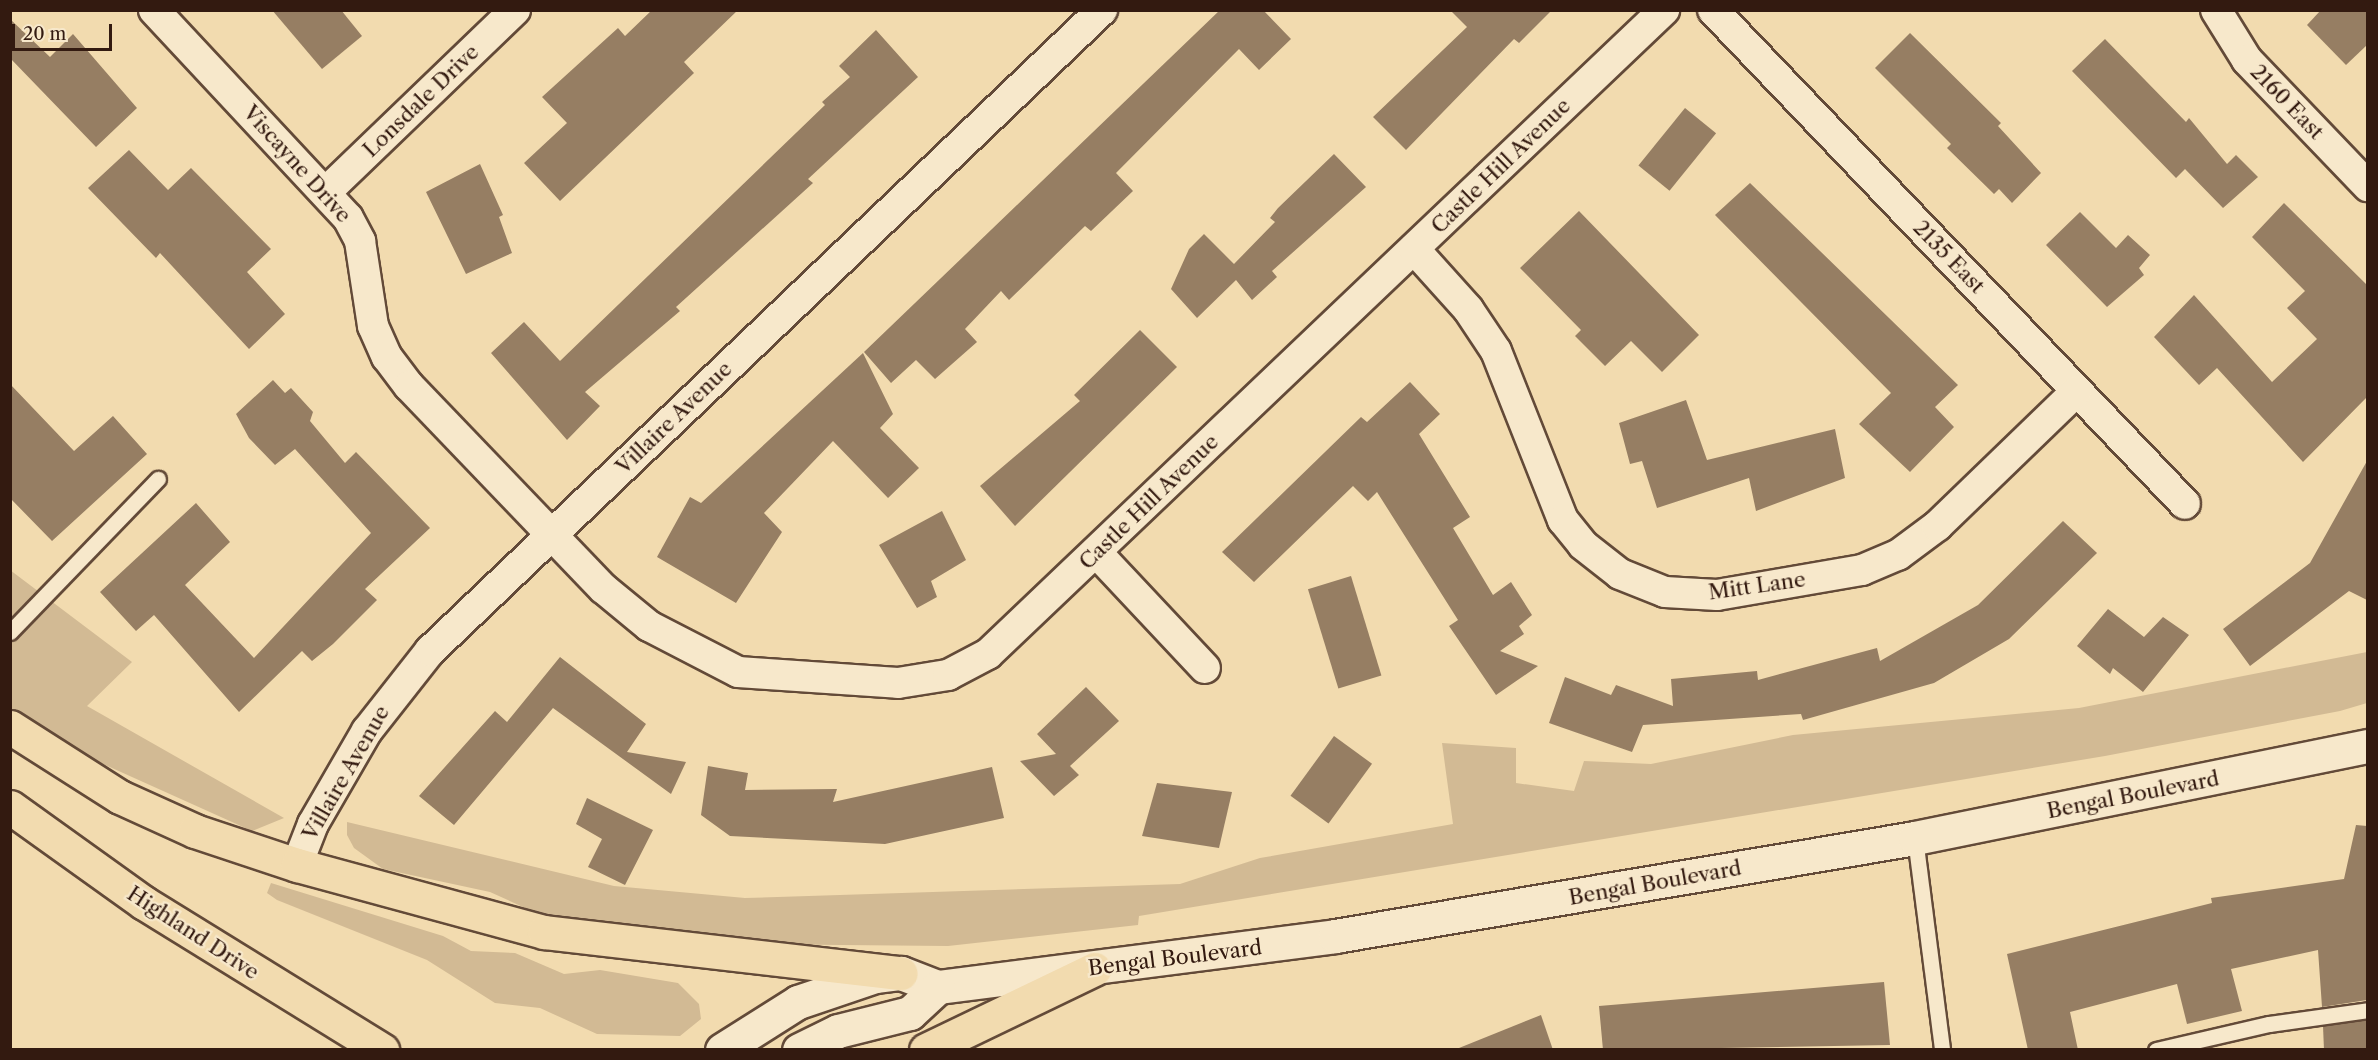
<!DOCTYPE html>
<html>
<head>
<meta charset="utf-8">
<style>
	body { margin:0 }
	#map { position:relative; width:2378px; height:1060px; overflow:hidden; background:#f2dbaf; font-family:"Libre Caslon Text",serif }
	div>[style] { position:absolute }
	.green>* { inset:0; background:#d2ba94 }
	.building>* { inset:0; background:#967e63; transform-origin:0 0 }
	.roads { filter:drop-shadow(2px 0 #634a38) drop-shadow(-2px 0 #634a38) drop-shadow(0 2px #634a38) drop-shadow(0 -2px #634a38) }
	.service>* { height:15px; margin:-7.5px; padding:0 7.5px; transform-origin:7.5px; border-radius:7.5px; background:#f7e8cb }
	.minor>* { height:30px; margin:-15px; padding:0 15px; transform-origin:15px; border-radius:15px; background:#f7e8cb }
	.secondary>* { height:33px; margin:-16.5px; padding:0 16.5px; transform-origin:16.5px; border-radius:16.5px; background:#f7e8cb }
	.primary>* { height:33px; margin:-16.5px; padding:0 16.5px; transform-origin:16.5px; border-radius:16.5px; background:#f2dbaf }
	span { translate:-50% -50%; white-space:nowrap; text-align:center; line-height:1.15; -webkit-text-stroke:4.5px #f7e8cb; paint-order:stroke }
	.street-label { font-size:21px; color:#331a10 }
	.frame { position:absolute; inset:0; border:12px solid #331a10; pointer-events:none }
	.scale { position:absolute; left:12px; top:24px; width:100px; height:27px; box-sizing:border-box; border:3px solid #331a10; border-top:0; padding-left:8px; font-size:18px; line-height:21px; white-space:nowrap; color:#331a10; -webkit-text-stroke:4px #f7e8cb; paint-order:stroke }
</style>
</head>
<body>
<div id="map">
	<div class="green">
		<i style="clip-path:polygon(10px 570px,132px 662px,87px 706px,284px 818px,252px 831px,92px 759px,11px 710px)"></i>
		<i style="clip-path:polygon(2367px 652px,2367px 703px,2340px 711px,2105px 756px,1139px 916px,1138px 925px,948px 946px,747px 944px,552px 920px,490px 892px,383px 869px,354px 848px,347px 835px,347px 822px,614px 886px,745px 898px,1180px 884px,1260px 858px,1453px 824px,1442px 743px,1516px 748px,1516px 783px,1574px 791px,1584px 761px,1651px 764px,1793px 735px,2079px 708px)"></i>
		<i style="clip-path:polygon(271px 883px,443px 936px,471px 951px,515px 953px,564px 974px,600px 970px,678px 983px,699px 1004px,701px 1019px,680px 1036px,597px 1034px,540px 1008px,495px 1003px,427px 960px,277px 900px,267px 893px)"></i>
	</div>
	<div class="building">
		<i style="clip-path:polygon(272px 10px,341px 10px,362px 36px,322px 69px)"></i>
		<i style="clip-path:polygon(652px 10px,738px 10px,684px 62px,694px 73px,560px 201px,524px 163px,567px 123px,542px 97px,618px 28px,625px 36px)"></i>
		<i style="clip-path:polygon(1220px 10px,1263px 10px,1291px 39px,1259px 70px,1239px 49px,1116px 173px,1133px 191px,1091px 231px,1085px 226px,1009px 300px,1001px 291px,965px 329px,977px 342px,935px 379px,916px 360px,891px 383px,864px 352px)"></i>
		<i style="clip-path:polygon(1450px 10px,1552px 10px,1519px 43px,1514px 39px,1406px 150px,1373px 117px,1467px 27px)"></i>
		<i style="clip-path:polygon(2321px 10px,2367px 10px,2367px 45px,2346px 65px,2307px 25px)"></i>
		<i style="clip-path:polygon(10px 19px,50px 57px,73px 34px,137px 108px,96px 147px,10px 58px)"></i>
		<i style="clip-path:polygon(876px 30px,918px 77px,808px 179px,813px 183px,676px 307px,680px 311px,585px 392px,600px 406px,567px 440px,491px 353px,524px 322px,560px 361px,825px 105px,822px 102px,850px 77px,839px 66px)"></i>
		<i style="clip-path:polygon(1910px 33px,2001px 123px,1998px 126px,2041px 173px,2012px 203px,1999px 189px,1994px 194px,1947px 148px,1951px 144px,1875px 68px)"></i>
		<i style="clip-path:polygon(2105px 39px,2186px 122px,2189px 118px,2227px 164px,2236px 155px,2258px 177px,2223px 208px,2185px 169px,2176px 178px,2072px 71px)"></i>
		<i style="left:1685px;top:108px;width:40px;height:74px;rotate:39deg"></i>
		<i style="clip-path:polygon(129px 150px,168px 190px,191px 168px,271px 249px,247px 272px,285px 314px,249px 349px,160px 253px,156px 258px,88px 188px)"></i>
		<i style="clip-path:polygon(1334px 154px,1366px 187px,1272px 271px,1277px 277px,1252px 300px,1236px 280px,1197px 318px,1171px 289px,1189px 249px,1204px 234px,1234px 264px,1275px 222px,1270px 218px,1278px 208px)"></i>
		<i style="clip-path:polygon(480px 164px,503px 215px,499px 217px,512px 253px,466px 274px,426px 192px)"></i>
		<i style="clip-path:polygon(1750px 183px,1958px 385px,1935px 407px,1954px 427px,1910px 472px,1859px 424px,1891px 393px,1715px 215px)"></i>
		<i style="clip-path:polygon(2284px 203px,2367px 285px,2367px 397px,2303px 462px,2217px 368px,2199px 385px,2154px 337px,2194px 295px,2272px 382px,2317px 339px,2287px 308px,2305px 291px,2252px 237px)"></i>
		<i style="clip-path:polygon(1579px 211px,1699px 335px,1662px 372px,1631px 341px,1605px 366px,1575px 336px,1581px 330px,1520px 268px)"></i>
		<i style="clip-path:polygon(2080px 212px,2116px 248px,2128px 235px,2150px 255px,2139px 268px,2144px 275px,2107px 307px,2046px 245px)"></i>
		<i style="clip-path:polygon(1140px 330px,1177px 367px,1015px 526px,980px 486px,1080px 401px,1074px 395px)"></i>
		<i style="clip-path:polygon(863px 353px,893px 414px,880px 428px,919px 468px,888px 498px,833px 441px,764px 513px,782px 532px,736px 603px,657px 557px,690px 497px,701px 503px)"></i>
		<i style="clip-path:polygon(273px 380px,285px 393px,291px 388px,313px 412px,310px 421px,345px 463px,356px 452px,430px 528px,365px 589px,377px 600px,333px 644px,312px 661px,302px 651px,239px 712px,154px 615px,136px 631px,100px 592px,196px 503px,230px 542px,185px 585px,254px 658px,371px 533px,295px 449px,275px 465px,249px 438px,236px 414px)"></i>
		<i style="clip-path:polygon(1410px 382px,1440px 414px,1419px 434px,1470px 517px,1453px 528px,1493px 595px,1511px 582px,1532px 615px,1519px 626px,1524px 634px,1500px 651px,1538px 666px,1496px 695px,1449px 626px,1458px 620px,1377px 492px,1368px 501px,1353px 486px,1254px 582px,1222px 552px,1361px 417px,1367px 422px)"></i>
		<i style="clip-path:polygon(10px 384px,74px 451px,113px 416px,147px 454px,52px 541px,10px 498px)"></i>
		<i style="clip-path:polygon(1686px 400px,1707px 460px,1835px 429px,1845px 478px,1756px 511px,1749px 478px,1657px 508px,1642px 461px,1630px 464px,1619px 423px)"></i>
		<i style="clip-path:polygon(2367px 461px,2367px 600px,2349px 591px,2250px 666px,2223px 629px,2310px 563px)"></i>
		<i style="clip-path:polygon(942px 511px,966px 560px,931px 581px,937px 597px,917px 608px,879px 545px)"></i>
		<i style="clip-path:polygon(2063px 521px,2097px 553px,2009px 639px,1934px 683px,1803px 720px,1801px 714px,1643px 725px,1632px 752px,1549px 723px,1565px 677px,1611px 695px,1616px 685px,1673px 706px,1671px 679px,1757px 671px,1758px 680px,1877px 648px,1880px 661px,1978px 605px)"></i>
		<i style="left:1351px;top:576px;width:104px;height:45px;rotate:73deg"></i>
		<i style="clip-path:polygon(2108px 609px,2144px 637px,2163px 617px,2189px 635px,2143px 692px,2113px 668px,2110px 674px,2077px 646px)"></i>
		<i style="clip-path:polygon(560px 657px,646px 724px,627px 752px,686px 762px,671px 794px,553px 708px,454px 825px,419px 796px,495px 711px,507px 722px)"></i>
		<i style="clip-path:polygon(1086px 687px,1119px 721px,1070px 766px,1079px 775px,1054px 796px,1020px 761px,1056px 754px,1037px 734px)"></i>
		<i style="left:1334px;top:736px;width:47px;height:74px;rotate:36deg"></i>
		<i style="clip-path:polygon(708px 766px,748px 773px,745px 790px,837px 789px,833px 802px,992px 767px,1004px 818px,885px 844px,730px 836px,701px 815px)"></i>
		<i style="clip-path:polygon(1157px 783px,1232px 792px,1219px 848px,1142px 836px)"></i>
		<i style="clip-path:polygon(587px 798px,653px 830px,625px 885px,588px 867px,602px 839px,576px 824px)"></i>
		<i style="clip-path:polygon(2356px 825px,2367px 826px,2367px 1000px,2322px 1007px,2318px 950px,2231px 969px,2242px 1011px,2187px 1024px,2177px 984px,2070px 1012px,2078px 1050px,2028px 1050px,2007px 954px,2212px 903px,2211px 898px,2344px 879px)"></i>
		<i style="clip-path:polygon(1884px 982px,1890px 1045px,1603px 1050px,1599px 1006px)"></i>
		<i style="clip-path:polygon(1541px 1015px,1553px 1050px,1459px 1050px,1459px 1048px)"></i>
		<i style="clip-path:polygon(2367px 1020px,2367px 1050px,2324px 1050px,2323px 1026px)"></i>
	</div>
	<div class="roads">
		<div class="service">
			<i style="left:10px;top:632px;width:213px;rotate:-46deg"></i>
			<i style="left:1915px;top:838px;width:214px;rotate:82.7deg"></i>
			<i style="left:2156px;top:1050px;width:116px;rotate:-13deg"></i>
			<i style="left:2269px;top:1024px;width:100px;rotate:-8deg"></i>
		</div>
		<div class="minor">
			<i style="left:154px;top:10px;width:284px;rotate:47deg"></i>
			<i style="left:348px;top:218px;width:26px;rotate:62deg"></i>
			<i style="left:360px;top:241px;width:86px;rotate:81.3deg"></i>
			<i style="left:373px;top:326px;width:34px;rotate:66deg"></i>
			<i style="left:387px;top:357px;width:36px;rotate:53deg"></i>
			<i style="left:409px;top:386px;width:281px;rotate:46.2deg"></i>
			<i style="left:604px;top:589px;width:58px;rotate:39.4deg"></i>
			<i style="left:649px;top:626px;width:100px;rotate:27.3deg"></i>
			<i style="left:738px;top:672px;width:160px;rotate:3.9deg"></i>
			<i style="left:898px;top:683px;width:51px;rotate:-9.1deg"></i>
			<i style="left:948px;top:675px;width:45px;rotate:-27.7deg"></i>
			<i style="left:988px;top:654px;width:934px;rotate:-43.61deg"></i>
			<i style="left:1713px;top:10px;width:683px;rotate:46.3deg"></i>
			<i style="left:2216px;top:10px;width:59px;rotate:58.2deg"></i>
			<i style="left:2247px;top:60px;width:175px;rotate:46.2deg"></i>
			<i style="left:327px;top:191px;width:261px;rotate:-43.9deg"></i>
			<i style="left:1414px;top:249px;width:81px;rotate:48deg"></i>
			<i style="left:1468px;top:309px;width:50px;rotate:56.3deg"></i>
			<i style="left:1496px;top:351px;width:182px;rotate:68.4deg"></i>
			<i style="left:1563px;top:520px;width:32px;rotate:51deg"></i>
			<i style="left:1583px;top:545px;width:47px;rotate:38.1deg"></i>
			<i style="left:1620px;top:574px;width:48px;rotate:21.8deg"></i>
			<i style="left:1665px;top:592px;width:52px;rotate:3.3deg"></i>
			<i style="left:1717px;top:595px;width:147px;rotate:-9.8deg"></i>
			<i style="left:1862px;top:570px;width:39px;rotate:-23deg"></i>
			<i style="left:1898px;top:555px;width:49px;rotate:-36.6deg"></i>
			<i style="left:1937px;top:526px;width:194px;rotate:-44deg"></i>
			<i style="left:1096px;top:552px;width:159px;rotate:46.8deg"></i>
			<i style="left:297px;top:865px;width:44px;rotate:-68.7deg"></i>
			<i style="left:313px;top:824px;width:108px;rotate:-59.9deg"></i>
			<i style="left:367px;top:731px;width:102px;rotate:-51.8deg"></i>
			<i style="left:430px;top:651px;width:929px;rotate:-43.65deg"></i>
		</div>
		<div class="secondary">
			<i style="left:722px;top:1050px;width:90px;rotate:-32.3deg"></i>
			<i style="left:798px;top:1002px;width:81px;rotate:-18.7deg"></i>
			<i style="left:875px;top:976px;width:26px;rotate:-7deg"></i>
			<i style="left:901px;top:973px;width:40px;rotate:21deg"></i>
			<i style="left:938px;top:987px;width:400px;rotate:-7.3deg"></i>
			<i style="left:1335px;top:936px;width:588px;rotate:-9.59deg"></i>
			<i style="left:1915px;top:838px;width:462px;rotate:-11.5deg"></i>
			<i style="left:799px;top:1050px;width:43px;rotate:-26deg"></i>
			<i style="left:838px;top:1031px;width:74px;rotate:-14deg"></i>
			<i style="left:910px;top:1013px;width:38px;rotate:-43deg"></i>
		</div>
		<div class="primary">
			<i style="left:10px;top:727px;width:130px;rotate:32.5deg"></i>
			<i style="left:120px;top:797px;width:82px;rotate:24.4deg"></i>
			<i style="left:195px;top:831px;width:108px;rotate:18.4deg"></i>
			<i style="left:297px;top:865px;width:256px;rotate:15.2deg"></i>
			<i style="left:544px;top:932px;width:359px;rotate:6.6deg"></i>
			<i style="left:10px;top:807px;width:165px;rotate:35.6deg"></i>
			<i style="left:144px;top:903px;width:280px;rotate:31.7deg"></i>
			<i style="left:926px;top:1050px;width:187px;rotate:-25.7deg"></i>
		</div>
	</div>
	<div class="street-label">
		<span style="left:421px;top:101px;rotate:-44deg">Lonsdale Drive</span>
		<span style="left:2287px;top:102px;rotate:46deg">2160 East</span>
		<span style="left:297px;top:164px;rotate:48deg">Viscayne Drive</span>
		<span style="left:1501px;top:166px;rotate:-44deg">Castle Hill Avenue</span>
		<span style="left:1949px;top:257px;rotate:46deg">2135 East</span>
		<span style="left:674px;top:418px;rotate:-44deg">Villaire Avenue</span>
		<span style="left:1149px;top:502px;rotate:-44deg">Castle Hill Avenue</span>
		<span style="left:1757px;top:586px;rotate:-8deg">Mitt Lane</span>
		<span style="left:346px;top:773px;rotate:-60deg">Villaire Avenue</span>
		<span style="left:2133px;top:795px;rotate:-11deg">Bengal Boulevard</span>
		<span style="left:1655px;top:883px;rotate:-10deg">Bengal Boulevard</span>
		<span style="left:193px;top:933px;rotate:33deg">Highland Drive</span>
		<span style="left:1175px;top:958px;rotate:-7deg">Bengal Boulevard</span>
	</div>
	<div class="frame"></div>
	<div class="scale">20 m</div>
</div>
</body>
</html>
